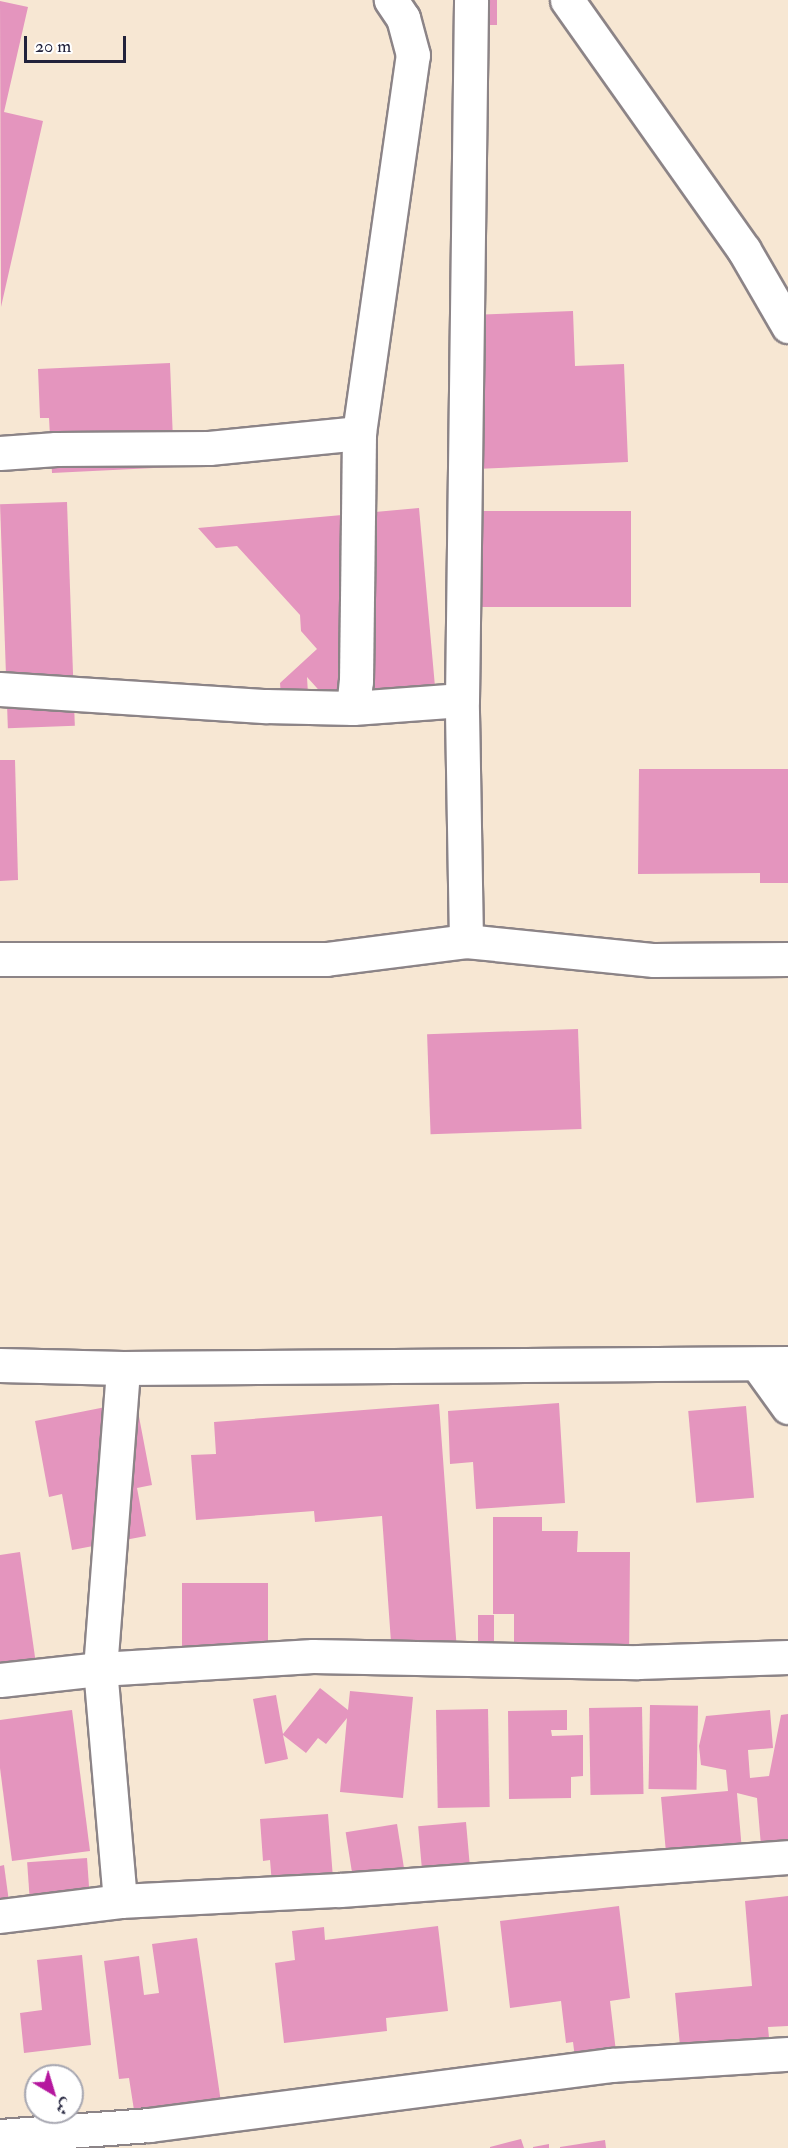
<!DOCTYPE html>
<html>
<head>
<meta charset="utf-8">
<style>
	body { margin:0 }
	#map { position:relative; width:788px; height:2148px; overflow:hidden; background:#f7e7d3; font-family:"IM FELL Double Pica",Amiri,serif }
	div>[style] { position:absolute }
	.building>* { inset:0; background:#e495be; transform-origin:0 0 }
	.roads { filter:drop-shadow(2px 0 #8c8487) drop-shadow(-2px 0 #8c8487) drop-shadow(0 2px #8c8487) drop-shadow(0 -2px #8c8487) }
	.minor>* { height:33px; margin:-16.5px; padding:0 16.5px; transform-origin:16.5px; border-radius:16.5px; background:#fff }
	span { translate:-50% -50%; white-space:nowrap; text-align:center; line-height:1.15; -webkit-text-stroke:4.5px #fff; paint-order:stroke }
	.north { position:absolute; left:24px; top:2064px; width:60px; height:60px; box-sizing:border-box; background:#fff; border:2px solid #a7a7b1; border-radius:50%; rotate:142deg; font-size:16px; font-weight:700; line-height:24px; text-align:center; color:#22223b }
	.north::after { content:''; display:block; margin:auto; width:21px; height:27px; background:#b5179e; clip-path:polygon(50% 0,100% 100%,50% 72%,0 100%) }
	.scale { position:absolute; left:24px; top:36px; width:102px; height:27px; box-sizing:border-box; border:3px solid #22223b; border-top:0; padding-left:8px; font-size:18px; line-height:21px; white-space:nowrap; color:#22223b; -webkit-text-stroke:4px #fff; paint-order:stroke }
</style>
</head>
<body>
<div id="map">
	<div class="building">
		<i style="left:470px;top:0;width:27px;height:25px"></i>
		<i style="clip-path:polygon(0 1px,28px 7px,4px 112px,43px 121px,1px 307px)"></i>
		<i style="clip-path:polygon(573px 311px,575px 366px,624px 364px,628px 462px,476px 469px,470px 315px)"></i>
		<i style="clip-path:polygon(170px 363px,174px 467px,52px 473px,49px 418px,40px 418px,38px 369px)"></i>
		<i style="left:67px;top:502px;width:224px;height:67px;rotate:88deg"></i>
		<i style="clip-path:polygon(419px 508px,437px 709px,344px 718px,307px 677px,308px 694px,281px 697px,280px 683px,317px 649px,301px 631px,300px 615px,237px 546px,216px 548px,198px 528px)"></i>
		<i style="left:631px;top:511px;width:96px;height:176px;rotate:90deg"></i>
		<i style="clip-path:polygon(0 760px,15px 760px,18px 880px,0 881px)"></i>
		<i style="clip-path:polygon(639px 769px,788px 769px,788px 883px,760px 883px,760px 873px,638px 874px)"></i>
		<i style="left:578px;top:1029px;width:100px;height:151px;rotate:88deg"></i>
		<i style="clip-path:polygon(136px 1401px,152px 1485px,137px 1488px,146px 1536px,72px 1550px,62px 1494px,49px 1497px,35px 1421px)"></i>
		<i style="clip-path:polygon(559px 1403px,565px 1503px,476px 1509px,473px 1462px,450px 1464px,448px 1411px)"></i>
		<i style="clip-path:polygon(439px 1404px,457px 1651px,392px 1656px,382px 1516px,315px 1522px,314px 1511px,196px 1520px,191px 1455px,216px 1454px,214px 1422px)"></i>
		<i style="left:746px;top:1406px;width:92px;height:58px;rotate:85deg"></i>
		<i style="clip-path:polygon(493px 1517px,542px 1517px,542px 1531px,578px 1531px,577px 1552px,630px 1552px,629px 1661px,514px 1661px,514px 1614px,493px 1614px)"></i>
		<i style="clip-path:polygon(20px 1552px,36px 1664px,0 1669px,0 1555px)"></i>
		<i style="left:182px;top:1583px;width:86px;height:79px"></i>
		<i style="left:478px;top:1615px;width:16px;height:38px"></i>
		<i style="clip-path:polygon(320px 1688px,348px 1710px,350px 1691px,413px 1697px,403px 1798px,340px 1792px,347px 1718px,326px 1744px,318px 1738px,306px 1753px,283px 1735px,288px 1759px,265px 1764px,253px 1699px,276px 1695px,283px 1734px)"></i>
		<i style="left:650px;top:1705px;width:48px;height:84px;rotate:1deg"></i>
		<i style="left:642px;top:1707px;width:87px;height:53px;rotate:89deg"></i>
		<i style="left:488px;top:1709px;width:98px;height:52px;rotate:89deg"></i>
		<i style="clip-path:polygon(72px 1710px,90px 1851px,12px 1861px,0 1768px,0 1720px)"></i>
		<i style="clip-path:polygon(567px 1710px,567px 1730px,551px 1730px,552px 1736px,583px 1735px,583px 1776px,571px 1777px,571px 1798px,509px 1799px,508px 1711px)"></i>
		<i style="clip-path:polygon(770px 1710px,773px 1748px,748px 1750px,750px 1778px,769px 1776px,781px 1715px,788px 1714px,788px 1868px,763px 1870px,757px 1798px,737px 1793px,743px 1862px,667px 1864px,661px 1797px,728px 1791px,726px 1770px,701px 1765px,699px 1746px,706px 1716px)"></i>
		<i style="clip-path:polygon(328px 1814px,334px 1891px,273px 1896px,270px 1860px,263px 1861px,260px 1819px)"></i>
		<i style="left:466px;top:1822px;width:73px;height:48px;rotate:85deg"></i>
		<i style="left:397px;top:1824px;width:73px;height:52px;rotate:81deg"></i>
		<i style="left:87px;top:1858px;width:65px;height:60px;rotate:86deg"></i>
		<i style="clip-path:polygon(4px 1865px,12px 1924px,0 1926px,0 1866px)"></i>
		<i style="clip-path:polygon(788px 1896px,788px 2026px,768px 2027px,771px 2059px,682px 2067px,675px 1993px,752px 1986px,745px 1901px)"></i>
		<i style="clip-path:polygon(619px 1906px,630px 1998px,610px 2001px,619px 2077px,578px 2082px,573px 2042px,566px 2043px,561px 2001px,510px 2008px,500px 1921px)"></i>
		<i style="clip-path:polygon(438px 1926px,448px 2011px,386px 2018px,387px 2031px,284px 2043px,275px 1963px,295px 1960px,292px 1931px,324px 1927px,325px 1940px)"></i>
		<i style="clip-path:polygon(197px 1938px,224px 2123px,138px 2136px,129px 2078px,119px 2079px,104px 1961px,139px 1956px,144px 1995px,159px 1993px,152px 1944px)"></i>
		<i style="clip-path:polygon(82px 1955px,91px 2045px,24px 2053px,20px 2013px,42px 2010px,37px 1960px)"></i>
		<i style="clip-path:polygon(521px 2139px,524px 2148px,490px 2148px,490px 2147px)"></i>
		<i style="clip-path:polygon(605px 2140px,606px 2148px,560px 2148px,560px 2147px)"></i>
		<i style="clip-path:polygon(549px 2144px,549px 2148px,533px 2148px,533px 2147px)"></i>
	</div>
	<div class="roads">
		<div class="minor">
			<i style="left:567px;top:0;width:306px;rotate:54.7deg"></i>
			<i style="left:744px;top:250px;width:88px;rotate:59.9deg"></i>
			<i style="left:0;top:453px;width:56px;rotate:-4.1deg"></i>
			<i style="left:56px;top:449px;width:153px;rotate:-0.4deg"></i>
			<i style="left:209px;top:448px;width:151px;rotate:-5.7deg"></i>
			<i style="left:0;top:689px;width:267px;rotate:3.7deg"></i>
			<i style="left:266px;top:706px;width:87px;rotate:1.3deg"></i>
			<i style="left:353px;top:708px;width:109px;rotate:-4.2deg"></i>
			<i style="left:353px;top:708px;width:27px;rotate:-84deg"></i>
			<i style="left:356px;top:681px;width:248px;rotate:-89.3deg"></i>
			<i style="left:359px;top:433px;width:382px;rotate:-81.9deg"></i>
			<i style="left:413px;top:55px;width:38px;rotate:-105deg"></i>
			<i style="left:403px;top:18px;width:22px;rotate:-124deg"></i>
			<i style="left:466px;top:941px;width:241px;rotate:-91deg"></i>
			<i style="left:462px;top:700px;width:700px;rotate:-89.26deg"></i>
			<i style="left:0;top:959px;width:326px"></i>
			<i style="left:326px;top:959px;width:141px;rotate:-7.3deg"></i>
			<i style="left:466px;top:941px;width:189px;rotate:5.8deg"></i>
			<i style="left:654px;top:960px;width:134px;rotate:-0.4deg"></i>
			<i style="left:757px;top:1364px;width:53px;rotate:54.2deg"></i>
			<i style="left:0;top:1365px;width:123px;rotate:1.4deg"></i>
			<i style="left:123px;top:1368px;width:665px;rotate:-0.43deg"></i>
			<i style="left:0;top:1680px;width:101px;rotate:-6.3deg"></i>
			<i style="left:100px;top:1669px;width:213px;rotate:-3.5deg"></i>
			<i style="left:313px;top:1656px;width:325px;rotate:1.1deg"></i>
			<i style="left:638px;top:1662px;width:150px;rotate:-1.9deg"></i>
			<i style="left:120px;top:1901px;width:220px;rotate:-2.9deg"></i>
			<i style="left:340px;top:1890px;width:449px;rotate:-4.2deg"></i>
			<i style="left:0;top:1916px;width:121px;rotate:-7.1deg"></i>
			<i style="left:120px;top:1901px;width:233px;rotate:-94.9deg"></i>
			<i style="left:100px;top:1669px;width:302px;rotate:-85.6deg"></i>
			<i style="left:0;top:2136px;width:149px;rotate:-4.2deg"></i>
			<i style="left:149px;top:2125px;width:466px;rotate:-7.4deg"></i>
			<i style="left:611px;top:2065px;width:177px;rotate:-3.6deg"></i>
		</div>
	</div>
	<div class="north">ش</div>
	<div class="scale">20 m</div>
</div>
</body>
</html>
